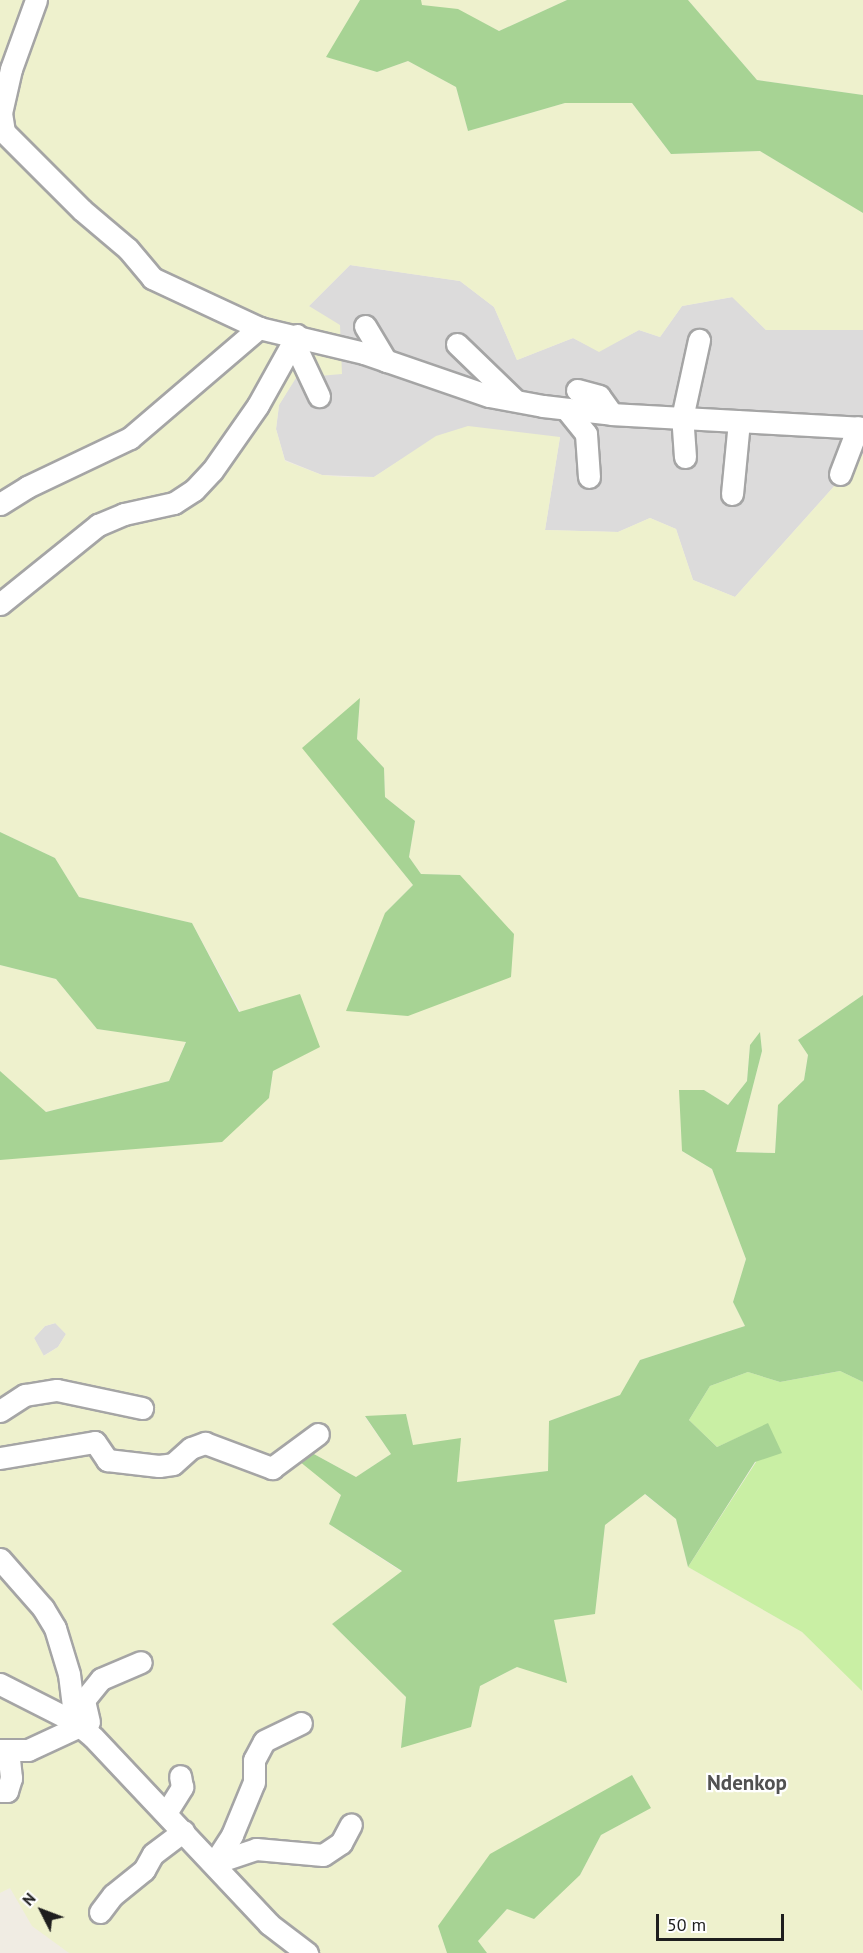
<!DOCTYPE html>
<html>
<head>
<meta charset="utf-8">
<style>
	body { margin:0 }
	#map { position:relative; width:863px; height:1953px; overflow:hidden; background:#f0ece3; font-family:"PT Sans",sans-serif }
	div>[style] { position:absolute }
	.residential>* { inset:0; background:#dcdbdb }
	.farmland>* { inset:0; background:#eef1cd }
	.grass>* { inset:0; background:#c9efa4 }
	.forest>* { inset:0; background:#a7d394 }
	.roads { filter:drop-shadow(2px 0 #a5a5a5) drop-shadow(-2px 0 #a5a5a5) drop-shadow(0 2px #a5a5a5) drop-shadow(0 -2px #a5a5a5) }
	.minor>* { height:21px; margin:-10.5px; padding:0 10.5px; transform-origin:10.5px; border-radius:10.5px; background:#fff }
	span { translate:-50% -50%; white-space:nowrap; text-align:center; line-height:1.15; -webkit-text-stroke:4.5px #fff; paint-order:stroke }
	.quarter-label { font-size:21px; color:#515151; font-weight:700 }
	.north { position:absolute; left:12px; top:1881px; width:60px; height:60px; -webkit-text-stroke:4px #fff; paint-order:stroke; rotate:312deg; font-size:16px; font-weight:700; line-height:24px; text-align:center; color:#1e1e1e }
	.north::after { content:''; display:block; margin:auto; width:21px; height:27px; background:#1e1e1e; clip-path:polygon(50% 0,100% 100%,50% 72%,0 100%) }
	.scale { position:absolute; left:656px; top:1914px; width:128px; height:27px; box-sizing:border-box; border:3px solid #1e1e1e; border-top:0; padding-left:8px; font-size:18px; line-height:21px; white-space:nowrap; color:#1e1e1e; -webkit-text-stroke:4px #fff; paint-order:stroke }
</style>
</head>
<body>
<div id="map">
	<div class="residential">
		<i style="clip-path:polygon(350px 265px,460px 281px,494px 307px,517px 360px,573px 338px,599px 351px,639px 330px,660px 337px,682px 306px,733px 297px,766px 330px,863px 330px,863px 454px,735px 597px,693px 580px,676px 529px,650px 518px,618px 532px,545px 530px,560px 437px,402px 459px,374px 477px,322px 475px,285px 460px,276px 429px,279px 405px,296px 377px,309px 306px)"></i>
		<i style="clip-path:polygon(56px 1323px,66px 1334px,58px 1347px,43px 1356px,34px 1338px,45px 1326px)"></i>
	</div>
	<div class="farmland">
		<i style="clip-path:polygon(evenodd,0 0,360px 0,327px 57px,377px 72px,408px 61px,456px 87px,468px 131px,565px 103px,632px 103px,671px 154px,760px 151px,863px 213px,863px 330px,766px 330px,732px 297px,682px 306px,660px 337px,639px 330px,599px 352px,573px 338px,517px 360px,494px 307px,460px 281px,350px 265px,309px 306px,340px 325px,342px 374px,296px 378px,279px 405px,276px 429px,285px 461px,322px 475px,343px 477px,374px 477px,436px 436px,468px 426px,560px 437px,545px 530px,618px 532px,650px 518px,676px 529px,693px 580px,735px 597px,863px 454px,863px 995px,798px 1040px,808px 1055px,804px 1080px,778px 1106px,775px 1153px,736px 1152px,762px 1051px,760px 1033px,750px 1045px,747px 1081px,728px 1105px,704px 1090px,682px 1151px,712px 1169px,746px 1259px,733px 1302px,745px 1326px,640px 1360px,621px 1395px,549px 1421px,549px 1471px,457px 1482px,413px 1445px,406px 1414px,365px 1417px,391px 1454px,356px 1477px,312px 1453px,341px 1495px,329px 1524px,402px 1572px,332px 1624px,406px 1697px,401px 1748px,480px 1686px,517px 1667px,553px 1620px,595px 1613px,605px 1525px,644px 1494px,676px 1519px,688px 1567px,802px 1632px,863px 1691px,863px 1953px,487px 1953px,478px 1941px,507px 1909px,580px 1875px,601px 1835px,650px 1808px,632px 1775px,438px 1926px,447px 1953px,69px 1953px,32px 1926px,10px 1888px,0 1893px,0 1160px,269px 1098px,273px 1071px,192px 923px,79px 897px,55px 858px,0 832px,0 0,360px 699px,357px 739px,384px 768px,385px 797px,415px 821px,409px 857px,421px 874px,460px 875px,385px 913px,413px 885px,303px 748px,360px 699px,0 0,55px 1323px,66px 1334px,58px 1347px,44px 1356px,34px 1338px,45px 1326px,55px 1323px)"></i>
		<i style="clip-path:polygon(421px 0,567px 0,499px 31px,458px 10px,421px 5px)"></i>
		<i style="clip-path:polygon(688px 0,863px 0,863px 95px,757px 80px)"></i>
		<i style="clip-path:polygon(0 965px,56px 979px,97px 1029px,186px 1041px,169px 1081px,45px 1112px,0 1071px)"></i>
	</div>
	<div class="grass">
		<i style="clip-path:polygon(840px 1371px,863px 1382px,862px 1691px,802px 1632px,688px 1567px,756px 1462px,768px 1424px,717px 1447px,689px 1420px,710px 1386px,748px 1372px,780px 1382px)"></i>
	</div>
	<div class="forest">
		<i style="clip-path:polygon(360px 0,421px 0,422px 5px,458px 9px,499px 31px,567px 0,688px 0,757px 80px,863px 95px,863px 213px,760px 151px,671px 154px,632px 103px,565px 103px,468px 131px,456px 87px,408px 61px,377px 72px,326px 57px)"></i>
		<i style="clip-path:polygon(360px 698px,357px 739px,384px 768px,385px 797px,415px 821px,409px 857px,421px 874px,460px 875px,514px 934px,511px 977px,408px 1016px,346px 1011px,385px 913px,413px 885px,302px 748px)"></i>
		<i style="clip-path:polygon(0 832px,55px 858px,79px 897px,192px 923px,239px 1012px,300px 994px,320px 1047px,273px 1071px,269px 1098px,222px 1142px,0 1160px,0 1071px,46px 1112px,169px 1081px,186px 1042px,97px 1029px,56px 979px,0 965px)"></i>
		<i style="clip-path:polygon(863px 995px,863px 1382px,840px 1371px,780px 1382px,748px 1372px,710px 1386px,689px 1420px,717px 1447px,768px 1423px,782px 1453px,755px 1462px,688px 1567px,676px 1519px,645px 1494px,605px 1525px,595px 1614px,554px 1620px,567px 1683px,517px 1667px,480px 1686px,471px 1727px,401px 1748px,406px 1697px,332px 1624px,402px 1571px,329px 1524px,341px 1495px,299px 1461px,312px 1453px,356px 1477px,391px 1454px,365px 1416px,406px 1414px,413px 1445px,461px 1438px,457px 1482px,548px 1471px,549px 1421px,620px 1395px,640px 1360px,745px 1326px,733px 1302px,746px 1259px,712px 1169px,682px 1151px,679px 1090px,704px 1090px,728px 1105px,747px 1081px,750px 1045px,760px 1032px,762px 1051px,736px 1152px,775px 1153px,778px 1105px,804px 1080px,808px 1055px,798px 1040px)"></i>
		<i style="clip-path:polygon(632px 1775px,651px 1808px,601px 1835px,580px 1875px,534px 1919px,507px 1909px,478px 1941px,487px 1953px,447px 1953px,438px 1926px,490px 1854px)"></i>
	</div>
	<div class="roads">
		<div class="minor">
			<i style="left:36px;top:0;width:73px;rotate:109.9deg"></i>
			<i style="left:11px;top:69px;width:45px;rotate:102.8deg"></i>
			<i style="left:1px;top:113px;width:19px;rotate:81deg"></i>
			<i style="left:4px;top:132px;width:110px;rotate:45deg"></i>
			<i style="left:82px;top:210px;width:60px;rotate:40.3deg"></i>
			<i style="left:128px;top:249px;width:38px;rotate:50deg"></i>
			<i style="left:152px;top:278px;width:118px;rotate:25deg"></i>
			<i style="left:365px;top:326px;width:41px;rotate:59deg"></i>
			<i style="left:293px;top:341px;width:61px;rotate:64.7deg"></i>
			<i style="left:457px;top:344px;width:81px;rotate:44deg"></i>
			<i style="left:577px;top:390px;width:23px;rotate:15deg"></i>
			<i style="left:599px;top:396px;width:22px;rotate:54deg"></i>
			<i style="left:566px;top:409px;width:32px;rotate:51deg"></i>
			<i style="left:586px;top:434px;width:43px;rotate:86deg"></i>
			<i style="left:685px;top:457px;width:39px;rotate:-94deg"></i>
			<i style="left:682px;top:418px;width:80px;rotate:-77.7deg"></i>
			<i style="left:840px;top:474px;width:50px;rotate:-69deg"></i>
			<i style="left:732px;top:494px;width:73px;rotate:-84.5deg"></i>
			<i style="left:0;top:504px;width:32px;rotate:-32deg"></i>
			<i style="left:27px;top:487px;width:114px;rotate:-25.4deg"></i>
			<i style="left:130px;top:438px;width:170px;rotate:-40.5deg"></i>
			<i style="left:259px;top:328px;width:108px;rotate:13.4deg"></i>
			<i style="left:364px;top:353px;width:132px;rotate:19deg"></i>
			<i style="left:489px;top:396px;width:55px;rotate:10.5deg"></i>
			<i style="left:543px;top:406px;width:69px;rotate:6.6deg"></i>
			<i style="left:612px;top:414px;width:251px;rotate:3.2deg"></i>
			<i style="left:0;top:604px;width:126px;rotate:-38.9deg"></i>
			<i style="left:98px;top:525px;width:28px;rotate:-23deg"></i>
			<i style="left:124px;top:514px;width:51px;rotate:-12.4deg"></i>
			<i style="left:174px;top:503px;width:24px;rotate:-33deg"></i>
			<i style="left:194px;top:490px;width:26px;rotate:-47deg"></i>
			<i style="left:212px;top:471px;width:80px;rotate:-55.1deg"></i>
			<i style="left:258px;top:405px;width:80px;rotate:-60.9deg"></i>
			<i style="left:0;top:1411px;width:30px;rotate:-33deg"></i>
			<i style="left:25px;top:1395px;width:32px;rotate:-9deg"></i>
			<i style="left:57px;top:1390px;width:87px;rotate:12deg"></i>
			<i style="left:0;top:1458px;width:96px;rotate:-9.6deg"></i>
			<i style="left:95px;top:1442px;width:22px;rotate:56deg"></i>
			<i style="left:107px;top:1460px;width:52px;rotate:6.6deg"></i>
			<i style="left:159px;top:1466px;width:14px;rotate:-8deg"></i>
			<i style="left:173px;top:1464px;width:24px;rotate:-42deg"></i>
			<i style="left:191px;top:1448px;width:15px;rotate:-20deg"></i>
			<i style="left:205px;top:1443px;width:72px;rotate:20.5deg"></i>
			<i style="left:272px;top:1468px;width:57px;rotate:-36.5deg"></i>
			<i style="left:0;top:1559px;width:65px;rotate:48.7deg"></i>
			<i style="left:43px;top:1608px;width:23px;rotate:59deg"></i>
			<i style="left:55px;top:1628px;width:48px;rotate:73.1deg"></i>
			<i style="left:69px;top:1674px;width:48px;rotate:82.9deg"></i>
			<i style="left:0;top:1684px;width:84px;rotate:26.9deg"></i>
			<i style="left:75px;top:1722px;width:23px;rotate:40deg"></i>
			<i style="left:93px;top:1737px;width:257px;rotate:46.7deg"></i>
			<i style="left:269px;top:1924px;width:48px;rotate:37.3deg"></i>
			<i style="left:89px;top:1722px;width:23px;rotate:-103deg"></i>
			<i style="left:84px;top:1700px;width:27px;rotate:-51deg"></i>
			<i style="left:101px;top:1679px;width:43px;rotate:-23deg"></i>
			<i style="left:0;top:1750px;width:28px"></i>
			<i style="left:28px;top:1750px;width:57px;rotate:-24.8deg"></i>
			<i style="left:0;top:1791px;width:7px"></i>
			<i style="left:7px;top:1791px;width:14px;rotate:-73deg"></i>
			<i style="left:11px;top:1778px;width:27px;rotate:-96deg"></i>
			<i style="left:166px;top:1813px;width:31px;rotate:-58deg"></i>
			<i style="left:182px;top:1787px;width:11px;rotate:-100deg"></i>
			<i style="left:214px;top:1863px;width:33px;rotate:-57deg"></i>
			<i style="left:232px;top:1835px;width:57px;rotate:-67.5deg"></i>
			<i style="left:254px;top:1782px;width:22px;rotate:-90deg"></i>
			<i style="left:254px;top:1760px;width:21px;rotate:-62deg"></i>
			<i style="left:264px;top:1741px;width:41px;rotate:-25.9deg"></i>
			<i style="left:214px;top:1863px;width:44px;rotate:-18.4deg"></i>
			<i style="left:256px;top:1849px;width:67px;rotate:5.1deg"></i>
			<i style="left:323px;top:1855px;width:22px;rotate:-34deg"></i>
			<i style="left:341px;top:1843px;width:21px;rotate:-62deg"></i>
			<i style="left:100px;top:1912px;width:21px;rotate:-53deg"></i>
			<i style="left:113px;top:1895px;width:40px;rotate:-39deg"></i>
			<i style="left:144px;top:1870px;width:18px;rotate:-61deg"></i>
			<i style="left:153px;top:1854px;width:38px;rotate:-37deg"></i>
		</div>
	</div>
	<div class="quarter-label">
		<span style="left:747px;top:1783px">Ndenkop</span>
	</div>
	<div class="north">N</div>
	<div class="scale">50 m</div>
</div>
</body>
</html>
